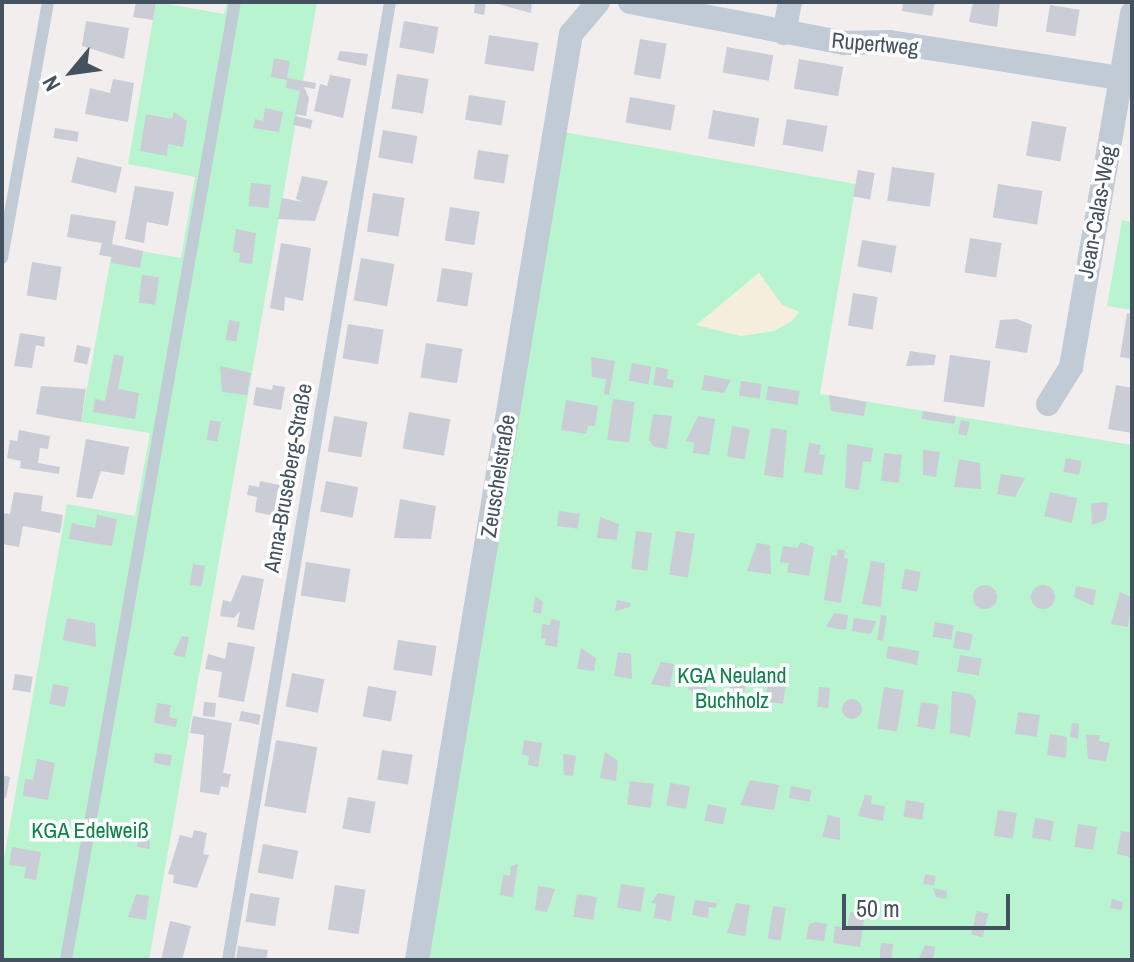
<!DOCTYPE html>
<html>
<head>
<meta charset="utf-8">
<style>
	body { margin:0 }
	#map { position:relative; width:1134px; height:962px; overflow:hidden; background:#f2eeee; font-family:"Archivo Narrow",sans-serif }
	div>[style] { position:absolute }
	.green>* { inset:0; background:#b8f4d0 }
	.sand>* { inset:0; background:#f5eedd }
	.building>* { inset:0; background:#cacdd5; transform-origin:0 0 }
	.round { border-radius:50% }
	.service>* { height:12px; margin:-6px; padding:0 6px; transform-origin:6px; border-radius:6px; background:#c0cbd6 }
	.minor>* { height:24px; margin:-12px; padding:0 12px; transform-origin:12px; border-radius:12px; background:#c0cbd6 }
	span { translate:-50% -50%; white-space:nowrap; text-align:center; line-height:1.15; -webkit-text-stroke:7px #fff; paint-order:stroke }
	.street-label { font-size:22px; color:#44525f }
	.park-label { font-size:22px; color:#0c8349 }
	.frame { position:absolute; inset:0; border:4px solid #44525f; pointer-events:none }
	.north { position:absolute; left:32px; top:32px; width:80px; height:80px; -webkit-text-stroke:6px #fff; paint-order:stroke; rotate:241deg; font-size:22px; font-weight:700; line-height:32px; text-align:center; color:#44525f }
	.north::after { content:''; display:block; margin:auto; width:28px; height:36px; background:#44525f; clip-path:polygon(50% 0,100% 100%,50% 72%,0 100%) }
	.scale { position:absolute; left:842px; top:894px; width:168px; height:36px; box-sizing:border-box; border:4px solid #44525f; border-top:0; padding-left:10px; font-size:24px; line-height:28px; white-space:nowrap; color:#44525f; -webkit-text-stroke:6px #fff; paint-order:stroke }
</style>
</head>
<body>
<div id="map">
	<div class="green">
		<i style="clip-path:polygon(156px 2px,224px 14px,227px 2px,317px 2px,149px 960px,2px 960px,2px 869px,67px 504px,135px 516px,150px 433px,81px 422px,113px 246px,181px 258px,195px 177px,128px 164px)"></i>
		<i style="clip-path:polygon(evenodd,564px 132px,856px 184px,820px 394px,1132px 445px,1132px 960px,423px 960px,564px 132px,759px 273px,782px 305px,799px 312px,697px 325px,759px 273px)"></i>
		<i style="clip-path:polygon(1122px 220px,1132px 222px,1132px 310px,1107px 306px)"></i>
	</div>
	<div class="sand">
		<i style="clip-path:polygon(759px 273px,782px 305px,799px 312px,792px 321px,774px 331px,741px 336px,696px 325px)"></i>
	</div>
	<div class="building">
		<i style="clip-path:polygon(136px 2px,156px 2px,153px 20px,133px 17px)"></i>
		<i style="clip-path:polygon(475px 2px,486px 2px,484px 15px,474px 13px)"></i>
		<i style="clip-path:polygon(491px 2px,532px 2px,531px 13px)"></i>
		<i style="clip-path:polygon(903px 2px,935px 2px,932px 16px,902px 11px)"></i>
		<i style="clip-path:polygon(973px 2px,1000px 2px,997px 27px,969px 22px)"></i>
		<i style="left:1050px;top:5px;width:30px;height:27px;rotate:9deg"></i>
		<i style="clip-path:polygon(86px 21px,129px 28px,124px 59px,82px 46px)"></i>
		<i style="left:404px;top:21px;width:35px;height:27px;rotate:10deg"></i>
		<i style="left:489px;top:35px;width:50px;height:29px;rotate:9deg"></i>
		<i style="left:640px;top:39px;width:27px;height:36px;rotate:10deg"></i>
		<i style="left:727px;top:47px;width:47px;height:26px;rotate:10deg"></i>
		<i style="clip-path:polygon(340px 51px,368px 54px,366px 66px,337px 60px)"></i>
		<i style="clip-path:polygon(274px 58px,290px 61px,287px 78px,316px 83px,315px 89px,304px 87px,309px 98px,306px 116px,295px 114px,300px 91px,286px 88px,287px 80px,271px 77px)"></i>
		<i style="left:799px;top:59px;width:45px;height:30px;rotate:10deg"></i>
		<i style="left:397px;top:74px;width:32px;height:35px;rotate:9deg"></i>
		<i style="clip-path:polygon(330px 75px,351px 79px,343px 118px,314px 111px,320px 84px,327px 86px)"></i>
		<i style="clip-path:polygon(113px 79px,134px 83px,128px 122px,85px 114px,90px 88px,110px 93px)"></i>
		<i style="left:469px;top:95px;width:37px;height:25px;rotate:9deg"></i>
		<i style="left:630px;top:97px;width:46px;height:26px;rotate:10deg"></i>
		<i style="clip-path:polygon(265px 108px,283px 112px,279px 132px,253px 128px,255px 119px,263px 121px)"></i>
		<i style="left:713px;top:110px;width:47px;height:29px;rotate:10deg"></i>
		<i style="clip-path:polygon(174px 112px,187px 121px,183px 147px,168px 144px,167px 156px,140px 151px,146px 114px,172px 119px)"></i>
		<i style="left:295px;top:116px;width:18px;height:9px;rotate:13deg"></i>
		<i style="left:787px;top:119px;width:41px;height:26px;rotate:10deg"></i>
		<i style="left:1032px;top:121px;width:35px;height:35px;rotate:10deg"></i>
		<i style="left:55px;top:128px;width:24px;height:10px;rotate:9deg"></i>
		<i style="left:383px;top:130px;width:35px;height:28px;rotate:10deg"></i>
		<i style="left:478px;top:150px;width:31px;height:29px;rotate:9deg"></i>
		<i style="left:77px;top:157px;width:46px;height:26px;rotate:13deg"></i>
		<i style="left:892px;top:167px;width:43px;height:34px;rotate:8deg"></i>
		<i style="left:858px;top:170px;width:17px;height:27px;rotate:10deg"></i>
		<i style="clip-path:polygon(302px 176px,328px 181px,315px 221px,278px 219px,282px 198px,303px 202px,296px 199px)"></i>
		<i style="left:251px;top:183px;width:20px;height:23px;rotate:6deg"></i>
		<i style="left:998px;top:184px;width:45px;height:34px;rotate:9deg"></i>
		<i style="clip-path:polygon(135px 186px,174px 192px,168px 226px,147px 222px,144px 243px,125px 239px)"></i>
		<i style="left:373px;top:193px;width:32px;height:39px;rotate:9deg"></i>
		<i style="left:450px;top:207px;width:30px;height:34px;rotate:9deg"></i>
		<i style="clip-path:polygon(71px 214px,116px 221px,112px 244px,143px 251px,140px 268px,111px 263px,112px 257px,99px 255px,102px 243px,67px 237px)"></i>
		<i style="clip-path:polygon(236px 229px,256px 233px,252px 264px,239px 262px,240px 253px,233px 252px)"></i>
		<i style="left:970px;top:238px;width:32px;height:35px;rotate:9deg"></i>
		<i style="left:862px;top:240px;width:35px;height:27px;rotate:10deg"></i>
		<i style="clip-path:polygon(281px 243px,311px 248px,303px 301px,285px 297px,284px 311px,270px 308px)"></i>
		<i style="left:361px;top:258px;width:34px;height:43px;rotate:10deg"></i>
		<i style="left:32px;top:262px;width:30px;height:34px;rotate:9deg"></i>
		<i style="left:442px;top:268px;width:31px;height:34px;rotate:9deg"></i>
		<i style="left:142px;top:275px;width:17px;height:28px;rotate:7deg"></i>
		<i style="left:853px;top:293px;width:25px;height:33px;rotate:9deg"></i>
		<i style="clip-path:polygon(1127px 313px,1132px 314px,1132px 359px,1120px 357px)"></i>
		<i style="clip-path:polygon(1017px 319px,1032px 325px,1027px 353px,995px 348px,1000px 320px)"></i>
		<i style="left:229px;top:320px;width:11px;height:20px;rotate:10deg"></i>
		<i style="left:348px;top:324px;width:36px;height:35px;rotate:9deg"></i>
		<i style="clip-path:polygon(20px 333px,45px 337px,44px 347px,36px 345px,32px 368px,14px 366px)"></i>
		<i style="left:426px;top:343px;width:37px;height:35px;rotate:9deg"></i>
		<i style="left:77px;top:345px;width:14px;height:17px;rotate:12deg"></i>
		<i style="clip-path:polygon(910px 351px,936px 355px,934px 365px,906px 366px)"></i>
		<i style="clip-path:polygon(114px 354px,124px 357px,118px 389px,139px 393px,135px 419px,93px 412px,95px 399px,105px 401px)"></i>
		<i style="left:950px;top:355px;width:41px;height:47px;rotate:8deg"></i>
		<i style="clip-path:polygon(591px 357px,615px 361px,609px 395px,604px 394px,606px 379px,592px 377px)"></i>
		<i style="left:632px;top:363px;width:20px;height:18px;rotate:11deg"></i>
		<i style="clip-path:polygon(220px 366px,251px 373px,247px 395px,222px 392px)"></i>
		<i style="clip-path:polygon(656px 367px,668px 369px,667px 379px,674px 380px,673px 388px,653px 385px)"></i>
		<i style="clip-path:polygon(704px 375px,731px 380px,724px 393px,702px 390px)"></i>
		<i style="left:741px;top:381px;width:21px;height:15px;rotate:8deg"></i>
		<i style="clip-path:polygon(273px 385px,285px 387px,281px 410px,253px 405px,256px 387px,272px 390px)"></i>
		<i style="clip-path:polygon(1116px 385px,1132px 388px,1132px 433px,1108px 429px)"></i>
		<i style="clip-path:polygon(41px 386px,86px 389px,81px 422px,36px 414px)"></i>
		<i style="left:768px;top:386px;width:32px;height:14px;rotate:9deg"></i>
		<i style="clip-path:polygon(829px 395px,866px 402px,864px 416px,831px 411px)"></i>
		<i style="left:613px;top:399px;width:22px;height:41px;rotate:8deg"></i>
		<i style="clip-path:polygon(566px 400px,598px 406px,595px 426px,588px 426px,586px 434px,561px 430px)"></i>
		<i style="left:923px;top:411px;width:33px;height:8px;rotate:9deg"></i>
		<i style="left:409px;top:412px;width:42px;height:37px;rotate:10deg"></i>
		<i style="clip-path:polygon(653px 414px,672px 416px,667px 449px,654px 447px,649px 440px)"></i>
		<i style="left:334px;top:416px;width:34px;height:36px;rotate:10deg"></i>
		<i style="clip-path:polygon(698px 416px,715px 419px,709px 455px,693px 453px,694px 443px,686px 441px)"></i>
		<i style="left:210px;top:420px;width:11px;height:20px;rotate:10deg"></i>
		<i style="left:961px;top:420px;width:9px;height:14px;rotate:13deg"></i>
		<i style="left:732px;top:426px;width:18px;height:31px;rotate:9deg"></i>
		<i style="clip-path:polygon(771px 428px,787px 430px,783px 478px,764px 475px)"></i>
		<i style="clip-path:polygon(19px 430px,50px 436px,48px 449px,40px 448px,38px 463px,60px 467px,59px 474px,20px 468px,21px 461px,7px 458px,10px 440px,17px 441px)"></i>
		<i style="clip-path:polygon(86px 439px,129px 447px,124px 475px,101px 471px,92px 499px,76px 497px)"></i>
		<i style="clip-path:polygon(809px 443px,821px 445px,819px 454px,825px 455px,822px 475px,804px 472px)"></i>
		<i style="clip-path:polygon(847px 444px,873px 448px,871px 462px,863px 461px,859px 490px,845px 488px)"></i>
		<i style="clip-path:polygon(923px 450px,940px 452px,936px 477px,923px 475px)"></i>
		<i style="left:884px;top:453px;width:18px;height:28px;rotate:6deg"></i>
		<i style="left:1066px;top:458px;width:16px;height:14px;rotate:11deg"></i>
		<i style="clip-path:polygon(959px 459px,980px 463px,981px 489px,954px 487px)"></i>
		<i style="clip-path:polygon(1001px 474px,1025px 478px,1015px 497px,997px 494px)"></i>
		<i style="clip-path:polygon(260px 481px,280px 485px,275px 516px,255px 512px,257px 497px,247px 495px,249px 485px,259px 487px)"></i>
		<i style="left:326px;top:481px;width:33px;height:31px;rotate:11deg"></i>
		<i style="clip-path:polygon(14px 492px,43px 496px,41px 511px,63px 515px,60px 533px,23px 526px,19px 547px,2px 544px,2px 513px,10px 514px)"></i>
		<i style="left:1050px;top:492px;width:28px;height:25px;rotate:13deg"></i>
		<i style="clip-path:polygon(400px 499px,436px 506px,431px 539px,394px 538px)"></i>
		<i style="clip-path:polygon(1103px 502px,1108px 503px,1106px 520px,1092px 525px,1091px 504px)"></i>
		<i style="left:559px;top:511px;width:21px;height:15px;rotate:8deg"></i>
		<i style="clip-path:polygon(97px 515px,117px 519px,112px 546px,69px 539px,72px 523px,95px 528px)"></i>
		<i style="clip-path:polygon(600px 517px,619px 524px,617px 540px,597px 538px)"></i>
		<i style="left:636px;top:531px;width:16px;height:38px;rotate:7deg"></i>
		<i style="left:676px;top:531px;width:19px;height:44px;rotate:9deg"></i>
		<i style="clip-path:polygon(801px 542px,814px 547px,809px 576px,787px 572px,789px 563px,780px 562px,783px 546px,797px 548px)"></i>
		<i style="clip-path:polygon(757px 543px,770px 545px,771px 574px,747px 571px)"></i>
		<i style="clip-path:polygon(838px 549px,845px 550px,844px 558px,848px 559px,841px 603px,824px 600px,831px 555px,837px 556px)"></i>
		<i style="clip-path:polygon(871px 561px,885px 563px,881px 607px,862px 604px)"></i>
		<i style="left:306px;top:562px;width:45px;height:34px;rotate:9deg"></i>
		<i style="left:193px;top:564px;width:12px;height:21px;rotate:9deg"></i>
		<i style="left:905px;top:569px;width:16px;height:20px;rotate:11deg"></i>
		<i style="clip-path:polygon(242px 575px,264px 579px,254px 630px,237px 627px,240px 611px,234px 618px,220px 616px,223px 600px,231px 602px)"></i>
		<i class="round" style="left:1031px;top:585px;width:24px;height:24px"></i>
		<i class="round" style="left:973px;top:585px;width:24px;height:24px"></i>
		<i style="clip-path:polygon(1076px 586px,1096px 590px,1093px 606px,1074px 597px)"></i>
		<i style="clip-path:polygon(1120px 592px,1132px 598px,1128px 627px,1111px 624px)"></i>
		<i style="clip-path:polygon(535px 596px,543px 602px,541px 614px,533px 612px)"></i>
		<i style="clip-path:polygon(617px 600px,631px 603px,630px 607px,615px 611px)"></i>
		<i style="clip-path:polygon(834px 613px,848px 615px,846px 630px,826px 627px)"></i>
		<i style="left:881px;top:615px;width:6px;height:25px;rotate:9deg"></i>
		<i style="clip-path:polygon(67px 618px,95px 623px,96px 647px,63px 640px)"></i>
		<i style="clip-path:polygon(854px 618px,876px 621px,871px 634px,852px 631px)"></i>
		<i style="clip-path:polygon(551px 619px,560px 621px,557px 647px,545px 645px,546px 639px,541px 638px,542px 624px,550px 625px)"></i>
		<i style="left:935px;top:622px;width:19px;height:15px;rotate:9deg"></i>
		<i style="left:956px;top:631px;width:17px;height:17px;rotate:10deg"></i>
		<i style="clip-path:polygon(182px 636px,189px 637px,185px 657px,173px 655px)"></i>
		<i style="left:398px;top:640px;width:39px;height:30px;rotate:9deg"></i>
		<i style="clip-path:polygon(228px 642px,255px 647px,244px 702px,218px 697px,222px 672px,205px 669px,208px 654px,225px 659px)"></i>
		<i style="clip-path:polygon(888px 646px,919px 651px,917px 665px,886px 658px)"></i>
		<i style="clip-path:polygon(581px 648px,596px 658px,594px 671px,577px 669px)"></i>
		<i style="clip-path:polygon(618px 652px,631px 654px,632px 679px,614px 676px)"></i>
		<i style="left:960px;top:655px;width:22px;height:17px;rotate:10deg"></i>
		<i style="clip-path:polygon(661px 662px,674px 664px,670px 687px,651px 684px)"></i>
		<i style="clip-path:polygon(697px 667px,709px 669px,707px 693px,701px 699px,688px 689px)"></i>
		<i style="left:292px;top:673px;width:33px;height:34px;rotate:11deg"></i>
		<i style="left:15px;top:674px;width:18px;height:16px;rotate:9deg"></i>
		<i style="left:732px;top:675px;width:15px;height:20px;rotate:11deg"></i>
		<i style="clip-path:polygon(769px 681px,786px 684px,783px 704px,763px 701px)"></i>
		<i style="left:53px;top:684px;width:16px;height:20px;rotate:11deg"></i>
		<i style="left:368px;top:686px;width:29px;height:31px;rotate:10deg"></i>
		<i style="left:819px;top:687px;width:11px;height:20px;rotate:5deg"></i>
		<i style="left:884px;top:687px;width:20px;height:42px;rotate:9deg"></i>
		<i style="clip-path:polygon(952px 691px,971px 694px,976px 701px,970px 737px,950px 733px)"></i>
		<i class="round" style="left:842px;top:699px;width:20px;height:20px"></i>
		<i style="left:204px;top:702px;width:12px;height:14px;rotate:5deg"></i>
		<i style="left:921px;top:702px;width:18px;height:25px;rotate:9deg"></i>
		<i style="clip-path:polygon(157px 703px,171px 705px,169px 717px,177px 719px,176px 727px,154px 723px)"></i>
		<i style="left:241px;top:711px;width:20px;height:10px;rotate:11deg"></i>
		<i style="left:1018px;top:712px;width:22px;height:22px;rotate:8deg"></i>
		<i style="clip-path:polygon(193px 716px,232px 723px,223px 773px,231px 774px,228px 788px,221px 786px,219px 795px,200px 792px,204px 735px,190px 733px)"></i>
		<i style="clip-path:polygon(1072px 723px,1079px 724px,1078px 739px,1070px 737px)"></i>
		<i style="clip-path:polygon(1050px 734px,1067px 737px,1066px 758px,1047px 755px)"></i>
		<i style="clip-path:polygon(1086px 735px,1100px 735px,1099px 741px,1110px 743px,1106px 761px,1088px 759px)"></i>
		<i style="left:276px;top:740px;width:42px;height:67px;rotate:10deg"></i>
		<i style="clip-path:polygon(524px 740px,542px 743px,538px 767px,528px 765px,529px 756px,522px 755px)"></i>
		<i style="left:382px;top:750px;width:31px;height:30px;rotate:9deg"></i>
		<i style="clip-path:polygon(605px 752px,618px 761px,616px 781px,600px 778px)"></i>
		<i style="clip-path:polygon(155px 753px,172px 755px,170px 766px,154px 763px)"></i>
		<i style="clip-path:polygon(563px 754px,576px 756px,573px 776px,564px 775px)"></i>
		<i style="clip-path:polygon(37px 759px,55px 763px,48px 800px,23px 796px,25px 779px,33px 780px)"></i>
		<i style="clip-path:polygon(2px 775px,10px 777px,6px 798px,2px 797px)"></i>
		<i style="clip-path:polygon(750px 780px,779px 785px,774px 810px,740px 805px)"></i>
		<i style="left:630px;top:781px;width:24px;height:24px;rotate:7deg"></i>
		<i style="left:670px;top:783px;width:20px;height:23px;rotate:9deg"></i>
		<i style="left:791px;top:786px;width:21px;height:12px;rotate:11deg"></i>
		<i style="clip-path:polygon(865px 795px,872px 796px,871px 804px,885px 806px,883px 821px,858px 816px)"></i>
		<i style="left:348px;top:797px;width:28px;height:32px;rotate:10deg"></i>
		<i style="left:906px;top:800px;width:19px;height:17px;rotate:9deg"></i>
		<i style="left:708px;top:804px;width:19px;height:17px;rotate:12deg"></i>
		<i style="left:998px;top:810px;width:19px;height:26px;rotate:9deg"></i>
		<i style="clip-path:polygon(828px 815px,840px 818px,840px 840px,822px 837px)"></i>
		<i style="left:1035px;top:818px;width:19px;height:20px;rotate:9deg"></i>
		<i style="left:1078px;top:824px;width:19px;height:23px;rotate:9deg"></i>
		<i style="clip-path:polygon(149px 830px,150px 849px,137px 847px,139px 832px)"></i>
		<i style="clip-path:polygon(194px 830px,207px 833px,203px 854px,209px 855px,197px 888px,173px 883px,174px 875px,168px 874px,180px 835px,192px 838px)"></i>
		<i style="clip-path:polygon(1121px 831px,1132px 833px,1130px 857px,1117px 854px)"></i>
		<i style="left:263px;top:844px;width:36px;height:29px;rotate:11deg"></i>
		<i style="clip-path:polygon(12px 847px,41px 852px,36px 880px,24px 878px,26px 867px,9px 865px)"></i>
		<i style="clip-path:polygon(518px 864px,513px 897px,500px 895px,503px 875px,510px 876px,511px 866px)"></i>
		<i style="left:925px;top:874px;width:11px;height:10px;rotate:10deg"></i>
		<i style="left:621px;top:884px;width:24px;height:24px;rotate:9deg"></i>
		<i style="left:335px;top:885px;width:31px;height:45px;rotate:9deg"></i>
		<i style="clip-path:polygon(538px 886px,555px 889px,547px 912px,535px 910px)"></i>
		<i style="clip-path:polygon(933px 888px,947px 891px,946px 899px,936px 897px)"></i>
		<i style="left:250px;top:893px;width:30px;height:29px;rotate:9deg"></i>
		<i style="clip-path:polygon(658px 893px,675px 896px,671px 921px,654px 918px,656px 904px,651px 903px)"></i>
		<i style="clip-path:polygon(136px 894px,149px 896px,146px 920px,128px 917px)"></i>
		<i style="left:577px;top:894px;width:20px;height:23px;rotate:9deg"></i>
		<i style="clip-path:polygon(1112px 899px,1123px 902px,1122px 910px,1110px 908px)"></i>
		<i style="clip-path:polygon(695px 900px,717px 903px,716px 908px,709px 907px,708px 918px,692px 915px)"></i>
		<i style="clip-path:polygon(736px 903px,750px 905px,745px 936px,727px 933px)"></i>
		<i style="left:773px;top:906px;width:13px;height:33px;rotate:9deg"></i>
		<i style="left:977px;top:911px;width:12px;height:24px;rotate:14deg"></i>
		<i style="clip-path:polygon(850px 912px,865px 914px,860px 947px,833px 943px,835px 926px,847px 928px)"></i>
		<i style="clip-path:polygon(170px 921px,191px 926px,182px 960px,161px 960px)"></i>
		<i style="clip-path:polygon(815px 922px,827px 924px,824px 941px,806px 939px,809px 924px)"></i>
		<i style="left:881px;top:943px;width:12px;height:16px;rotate:5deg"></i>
		<i style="clip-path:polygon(925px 945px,935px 947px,933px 960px,918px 960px)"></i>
		<i style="clip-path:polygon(238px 946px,268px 950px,266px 960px,236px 960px)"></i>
	</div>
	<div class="service">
		<i style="left:2px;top:258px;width:260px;rotate:-79.8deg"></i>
		<i style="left:66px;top:960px;width:973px;rotate:-80deg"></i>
		<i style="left:228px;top:960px;width:972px;rotate:-80.4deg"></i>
	</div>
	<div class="minor">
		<i style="left:630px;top:2px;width:218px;rotate:10.8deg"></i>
		<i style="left:844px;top:43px;width:46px;rotate:-1.2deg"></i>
		<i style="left:890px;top:42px;width:233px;rotate:8.9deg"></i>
		<i style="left:784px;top:33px;width:32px;rotate:-79deg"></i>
		<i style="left:1048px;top:404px;width:44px;rotate:-58.1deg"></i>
		<i style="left:1071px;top:367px;width:359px;rotate:-80.2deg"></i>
		<i style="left:417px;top:960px;width:939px;rotate:-80.56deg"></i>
		<i style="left:571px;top:34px;width:42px;rotate:-49.8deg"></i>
	</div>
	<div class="street-label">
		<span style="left:875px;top:44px;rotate:5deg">Rupertweg</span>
		<span style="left:1097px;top:212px;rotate:-80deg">Jean-Calas-Weg</span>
		<span style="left:498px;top:476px;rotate:-81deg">Zeuschelstraße</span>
		<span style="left:288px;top:478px;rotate:-80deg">Anna-Bruseberg-Straße</span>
	</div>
	<div class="park-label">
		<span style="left:732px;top:688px">KGA Neuland<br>Buchholz</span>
		<span style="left:90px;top:831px">KGA Edelweiß</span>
	</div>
	<div class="frame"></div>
	<div class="north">N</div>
	<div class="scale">50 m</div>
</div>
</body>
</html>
